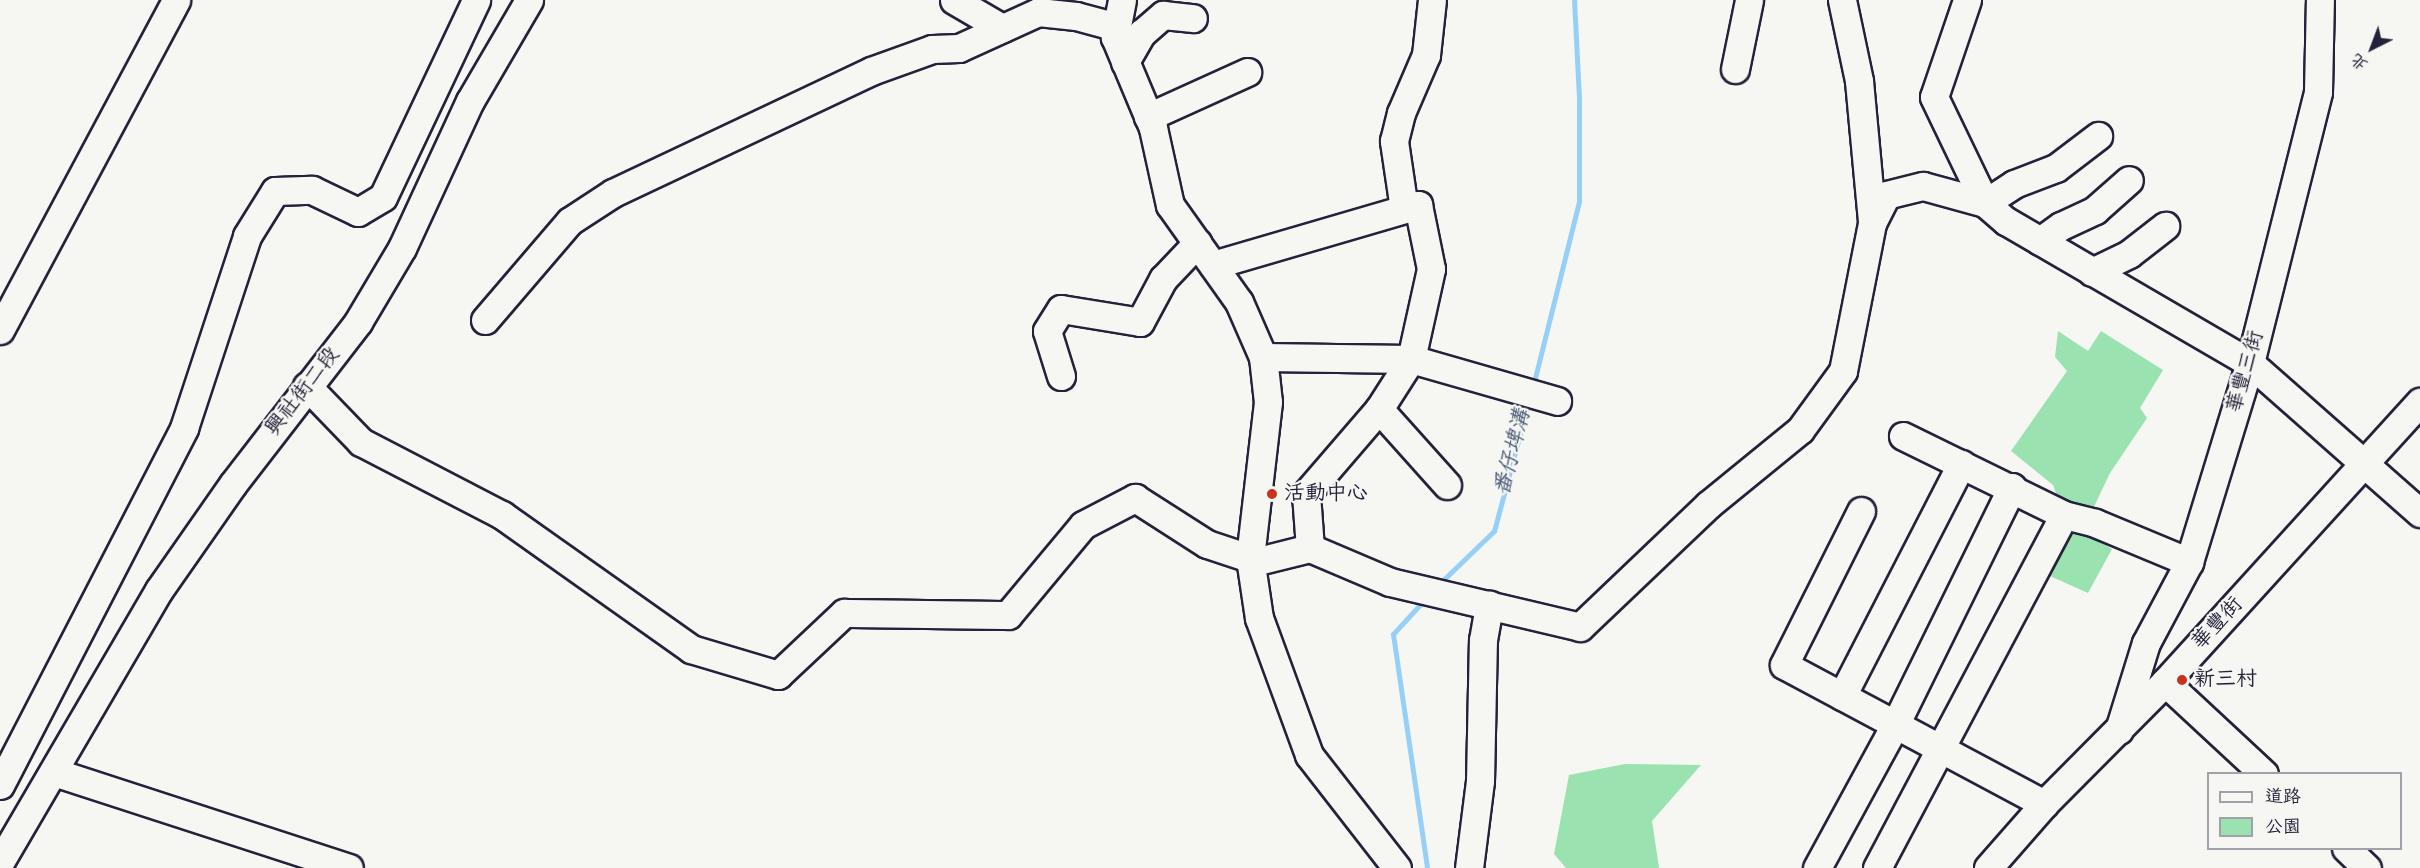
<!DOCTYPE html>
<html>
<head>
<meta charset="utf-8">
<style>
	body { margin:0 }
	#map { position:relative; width:2420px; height:868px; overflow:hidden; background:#f6f6f2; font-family:"Indie Flower","LXGW WenKai TC",sans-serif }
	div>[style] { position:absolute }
	.green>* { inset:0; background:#9ae2b0 }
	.stream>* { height:5px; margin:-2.5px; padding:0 2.5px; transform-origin:2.5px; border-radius:2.5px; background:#96d0f6 }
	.roads { filter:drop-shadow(2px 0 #22223b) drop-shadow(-2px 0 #22223b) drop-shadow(0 2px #22223b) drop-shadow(0 -2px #22223b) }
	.minor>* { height:27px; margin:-13.5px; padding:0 13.5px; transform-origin:13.5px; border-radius:13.5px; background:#f6f6f2 }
	.dots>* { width:16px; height:16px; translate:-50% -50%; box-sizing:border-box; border:3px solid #f6f6f2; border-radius:50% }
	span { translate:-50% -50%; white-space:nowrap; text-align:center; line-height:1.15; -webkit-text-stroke:4.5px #f6f6f2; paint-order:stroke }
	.street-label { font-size:21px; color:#22223b }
	.poi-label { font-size:21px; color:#22223b }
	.left { translate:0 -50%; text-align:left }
	.water-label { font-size:22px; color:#455673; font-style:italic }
	.legend { position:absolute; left:2207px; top:772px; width:195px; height:78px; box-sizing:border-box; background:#f6f6f2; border:2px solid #a1a1a9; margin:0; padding:8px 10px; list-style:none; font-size:18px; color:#22223b }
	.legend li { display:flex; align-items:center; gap:12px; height:30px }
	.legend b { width:30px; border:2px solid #a1a1a9 }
	.north { position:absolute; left:2342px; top:18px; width:60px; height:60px; -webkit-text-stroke:4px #f6f6f2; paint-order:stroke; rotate:222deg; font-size:16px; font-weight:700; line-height:24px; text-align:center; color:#22223b }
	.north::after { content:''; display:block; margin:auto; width:21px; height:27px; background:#22223b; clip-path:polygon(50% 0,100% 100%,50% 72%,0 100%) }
</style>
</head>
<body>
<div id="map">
	<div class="green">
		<i style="clip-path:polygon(2058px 331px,2088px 351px,2101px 331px,2163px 370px,2140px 408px,2147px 418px,2110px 473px,2082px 532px,2112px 549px,2088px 593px,2041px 572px,2060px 504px,2053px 485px,2011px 451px,2067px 371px,2055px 357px)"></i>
		<i style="clip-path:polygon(1625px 764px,1701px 765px,1652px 821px,1659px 868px,1566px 868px,1554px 854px,1569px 775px)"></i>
	</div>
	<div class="stream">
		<i style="left:1533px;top:386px;width:191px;rotate:-76deg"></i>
		<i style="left:1579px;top:201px;width:103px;rotate:-90deg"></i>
		<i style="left:1579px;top:98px;width:98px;rotate:-92.9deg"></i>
		<i style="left:1438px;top:585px;width:78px;rotate:-44deg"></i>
		<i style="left:1494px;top:531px;width:136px;rotate:-75deg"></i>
		<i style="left:1426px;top:598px;width:49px;rotate:132.5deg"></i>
		<i style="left:1393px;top:634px;width:236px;rotate:81.7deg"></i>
	</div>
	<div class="roads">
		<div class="minor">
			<i style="left:954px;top:0;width:56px;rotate:30.3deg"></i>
			<i style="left:1122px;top:0;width:38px;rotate:101deg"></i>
			<i style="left:1115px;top:37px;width:99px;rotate:67.3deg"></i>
			<i style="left:1153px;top:128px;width:79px;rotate:77.6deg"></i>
			<i style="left:1170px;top:205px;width:119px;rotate:54.6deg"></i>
			<i style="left:1239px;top:302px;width:60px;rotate:66.4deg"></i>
			<i style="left:1263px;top:357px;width:45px;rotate:83.7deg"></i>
			<i style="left:1268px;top:402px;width:157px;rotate:96.6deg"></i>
			<i style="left:1250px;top:558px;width:61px;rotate:81.5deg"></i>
			<i style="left:1259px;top:618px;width:146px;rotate:69.9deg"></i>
			<i style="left:1309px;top:755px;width:143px;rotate:52.1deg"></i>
			<i style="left:1842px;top:0;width:83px;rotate:78.1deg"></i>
			<i style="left:1859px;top:81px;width:142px;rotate:84.7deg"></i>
			<i style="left:1967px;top:0;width:102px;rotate:108.8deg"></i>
			<i style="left:1934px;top:97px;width:118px;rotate:64.3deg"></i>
			<i style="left:1985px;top:203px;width:35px;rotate:-33deg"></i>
			<i style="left:2014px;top:184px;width:45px;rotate:-20.9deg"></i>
			<i style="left:2056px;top:168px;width:53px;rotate:-37.3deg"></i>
			<i style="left:1125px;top:62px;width:34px;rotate:-60deg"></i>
			<i style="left:1142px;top:33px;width:28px;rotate:-41deg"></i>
			<i style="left:1163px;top:15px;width:30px;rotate:6deg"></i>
			<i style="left:1735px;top:69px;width:70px;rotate:-78.5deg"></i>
			<i style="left:1148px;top:117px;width:109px;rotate:-24.4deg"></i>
			<i style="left:1404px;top:209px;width:69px;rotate:-98.4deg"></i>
			<i style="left:1394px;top:141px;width:29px;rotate:-76deg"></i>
			<i style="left:1401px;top:113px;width:63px;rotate:-66.7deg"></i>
			<i style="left:1426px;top:55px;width:55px;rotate:-83.8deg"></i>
			<i style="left:2040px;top:241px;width:26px;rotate:-36deg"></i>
			<i style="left:2061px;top:226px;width:38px;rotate:-25deg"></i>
			<i style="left:2095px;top:210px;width:45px;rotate:-41.4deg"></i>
			<i style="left:1213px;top:265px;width:214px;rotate:-16.3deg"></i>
			<i style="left:1418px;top:205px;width:65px;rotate:78.5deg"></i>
			<i style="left:1431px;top:269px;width:92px;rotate:102.5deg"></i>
			<i style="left:1411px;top:359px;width:59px;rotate:122.6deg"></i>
			<i style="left:1379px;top:409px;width:112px;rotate:130.7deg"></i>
			<i style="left:1306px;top:494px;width:54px;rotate:85.8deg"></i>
			<i style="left:2092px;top:272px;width:41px;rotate:-25.9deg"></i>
			<i style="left:2129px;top:254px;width:46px;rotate:-37.9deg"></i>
			<i style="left:485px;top:320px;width:130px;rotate:-49.4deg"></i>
			<i style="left:570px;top:221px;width:51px;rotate:-33.1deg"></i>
			<i style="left:613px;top:193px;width:285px;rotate:-25.3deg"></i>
			<i style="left:871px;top:71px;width:65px;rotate:-19.8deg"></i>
			<i style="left:932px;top:49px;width:27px;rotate:-2deg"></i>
			<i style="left:959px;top:48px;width:87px;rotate:-24.5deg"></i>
			<i style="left:1038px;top:12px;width:38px;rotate:6deg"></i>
			<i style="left:1076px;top:16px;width:42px;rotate:15deg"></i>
			<i style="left:0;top:330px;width:374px;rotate:-61.9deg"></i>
			<i style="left:1263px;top:357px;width:148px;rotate:0.8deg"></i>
			<i style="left:1411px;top:359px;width:152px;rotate:16deg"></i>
			<i style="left:1061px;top:376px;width:47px;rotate:-107.3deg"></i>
			<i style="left:1047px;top:331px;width:26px;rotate:-58deg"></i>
			<i style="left:1061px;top:309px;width:80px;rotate:9.3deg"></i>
			<i style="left:1140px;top:322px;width:49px;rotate:-61.9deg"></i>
			<i style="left:1163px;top:279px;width:50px;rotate:-46.6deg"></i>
			<i style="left:307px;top:386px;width:78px;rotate:46deg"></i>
			<i style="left:361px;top:442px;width:159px;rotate:27.4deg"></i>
			<i style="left:502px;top:515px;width:232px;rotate:35.3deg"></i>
			<i style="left:691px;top:649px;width:91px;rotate:16.6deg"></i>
			<i style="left:778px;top:675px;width:91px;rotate:-43.2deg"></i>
			<i style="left:844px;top:613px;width:164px;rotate:0.7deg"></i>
			<i style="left:1008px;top:615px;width:117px;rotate:-50.2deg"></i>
			<i style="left:1083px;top:525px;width:59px;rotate:-27.4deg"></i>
			<i style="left:1135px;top:498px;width:85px;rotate:32.6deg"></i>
			<i style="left:1207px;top:544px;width:54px;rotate:18.4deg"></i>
			<i style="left:1258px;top:561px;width:54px;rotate:-14deg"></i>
			<i style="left:1310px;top:548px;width:87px;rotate:23deg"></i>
			<i style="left:1390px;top:582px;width:195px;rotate:13.3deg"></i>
			<i style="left:1580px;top:627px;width:177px;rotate:-43.6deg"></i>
			<i style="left:1708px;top:505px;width:119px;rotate:-39.2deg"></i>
			<i style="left:1800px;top:430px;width:73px;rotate:-53.9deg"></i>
			<i style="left:1843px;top:371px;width:151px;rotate:-78.9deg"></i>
			<i style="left:1872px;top:223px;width:31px;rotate:-63deg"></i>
			<i style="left:1886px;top:195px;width:38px;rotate:-14deg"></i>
			<i style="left:1923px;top:186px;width:64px;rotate:15.3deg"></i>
			<i style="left:1985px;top:203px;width:28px;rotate:41deg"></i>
			<i style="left:2006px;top:221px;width:282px;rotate:30.2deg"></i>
			<i style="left:2250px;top:363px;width:227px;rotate:41.4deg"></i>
			<i style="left:1379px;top:409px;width:102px;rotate:48.2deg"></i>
			<i style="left:1903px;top:436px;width:179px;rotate:26.1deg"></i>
			<i style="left:2064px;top:515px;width:32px;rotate:14deg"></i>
			<i style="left:2095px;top:523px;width:102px;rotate:22.5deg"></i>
			<i style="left:1861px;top:511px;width:172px;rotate:116.6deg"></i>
			<i style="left:1784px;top:665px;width:295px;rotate:28.1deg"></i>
			<i style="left:2165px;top:682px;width:135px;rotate:42.9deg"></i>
			<i style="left:1842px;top:696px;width:261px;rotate:-62.8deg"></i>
			<i style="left:2119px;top:730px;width:91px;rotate:-72.8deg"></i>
			<i style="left:2146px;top:643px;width:92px;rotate:-62deg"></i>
			<i style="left:2189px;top:562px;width:208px;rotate:-73deg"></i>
			<i style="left:2250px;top:363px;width:279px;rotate:-75.9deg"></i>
			<i style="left:2318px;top:92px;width:92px;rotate:-88.8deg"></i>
			<i style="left:54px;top:772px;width:310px;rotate:18deg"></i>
			<i style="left:0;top:785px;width:402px;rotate:-62.7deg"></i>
			<i style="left:184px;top:428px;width:202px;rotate:-71.8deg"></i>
			<i style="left:247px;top:236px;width:53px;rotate:-58.1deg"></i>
			<i style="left:275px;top:191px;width:37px;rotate:-2deg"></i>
			<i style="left:312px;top:190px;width:51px;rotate:25.6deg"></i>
			<i style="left:358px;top:212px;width:29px;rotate:-31deg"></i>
			<i style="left:383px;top:197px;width:218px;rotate:-64.7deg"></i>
			<i style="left:2346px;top:848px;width:29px;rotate:44deg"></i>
			<i style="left:0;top:862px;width:315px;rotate:-59.7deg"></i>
			<i style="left:159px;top:590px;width:129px;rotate:-55.1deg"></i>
			<i style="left:233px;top:484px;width:205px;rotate:-52.3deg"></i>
			<i style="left:358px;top:322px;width:86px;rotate:-59.3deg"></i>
			<i style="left:402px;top:248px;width:162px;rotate:-65.2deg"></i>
			<i style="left:470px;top:101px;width:117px;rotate:-59.7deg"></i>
			<i style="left:1469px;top:868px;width:88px;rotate:-82.8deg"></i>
			<i style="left:1480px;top:781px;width:141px;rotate:-88.8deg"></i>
			<i style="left:1483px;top:640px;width:36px;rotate:-80deg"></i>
			<i style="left:1817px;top:868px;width:165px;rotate:-61.4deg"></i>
			<i style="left:1896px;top:723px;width:263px;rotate:-63.8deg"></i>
			<i style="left:1877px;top:868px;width:399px;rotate:-62.1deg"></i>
			<i style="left:1988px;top:868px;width:85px;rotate:-48.8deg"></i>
			<i style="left:2044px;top:804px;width:172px;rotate:-45.2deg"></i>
			<i style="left:2165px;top:682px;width:379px;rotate:-47.7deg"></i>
		</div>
	</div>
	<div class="dots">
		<i style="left:1272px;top:494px;background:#c8321e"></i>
		<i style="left:2182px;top:680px;background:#c8321e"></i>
	</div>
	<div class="street-label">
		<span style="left:2246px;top:372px;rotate:-74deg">華豐三街</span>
		<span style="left:303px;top:392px;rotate:-52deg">興社街二段</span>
		<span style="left:2218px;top:624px;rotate:-47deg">華豐街</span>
	</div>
	<div class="poi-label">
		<span class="left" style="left:1284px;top:494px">活動中心</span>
		<span class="left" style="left:2194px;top:680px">新三村</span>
	</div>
	<div class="water-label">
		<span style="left:1514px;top:453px;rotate:-76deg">番仔埤溝</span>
	</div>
	<ul class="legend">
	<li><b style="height:8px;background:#f6f6f2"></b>道路</li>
	<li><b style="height:16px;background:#9ae2b0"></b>公園</li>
	</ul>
	<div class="north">北</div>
</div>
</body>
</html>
